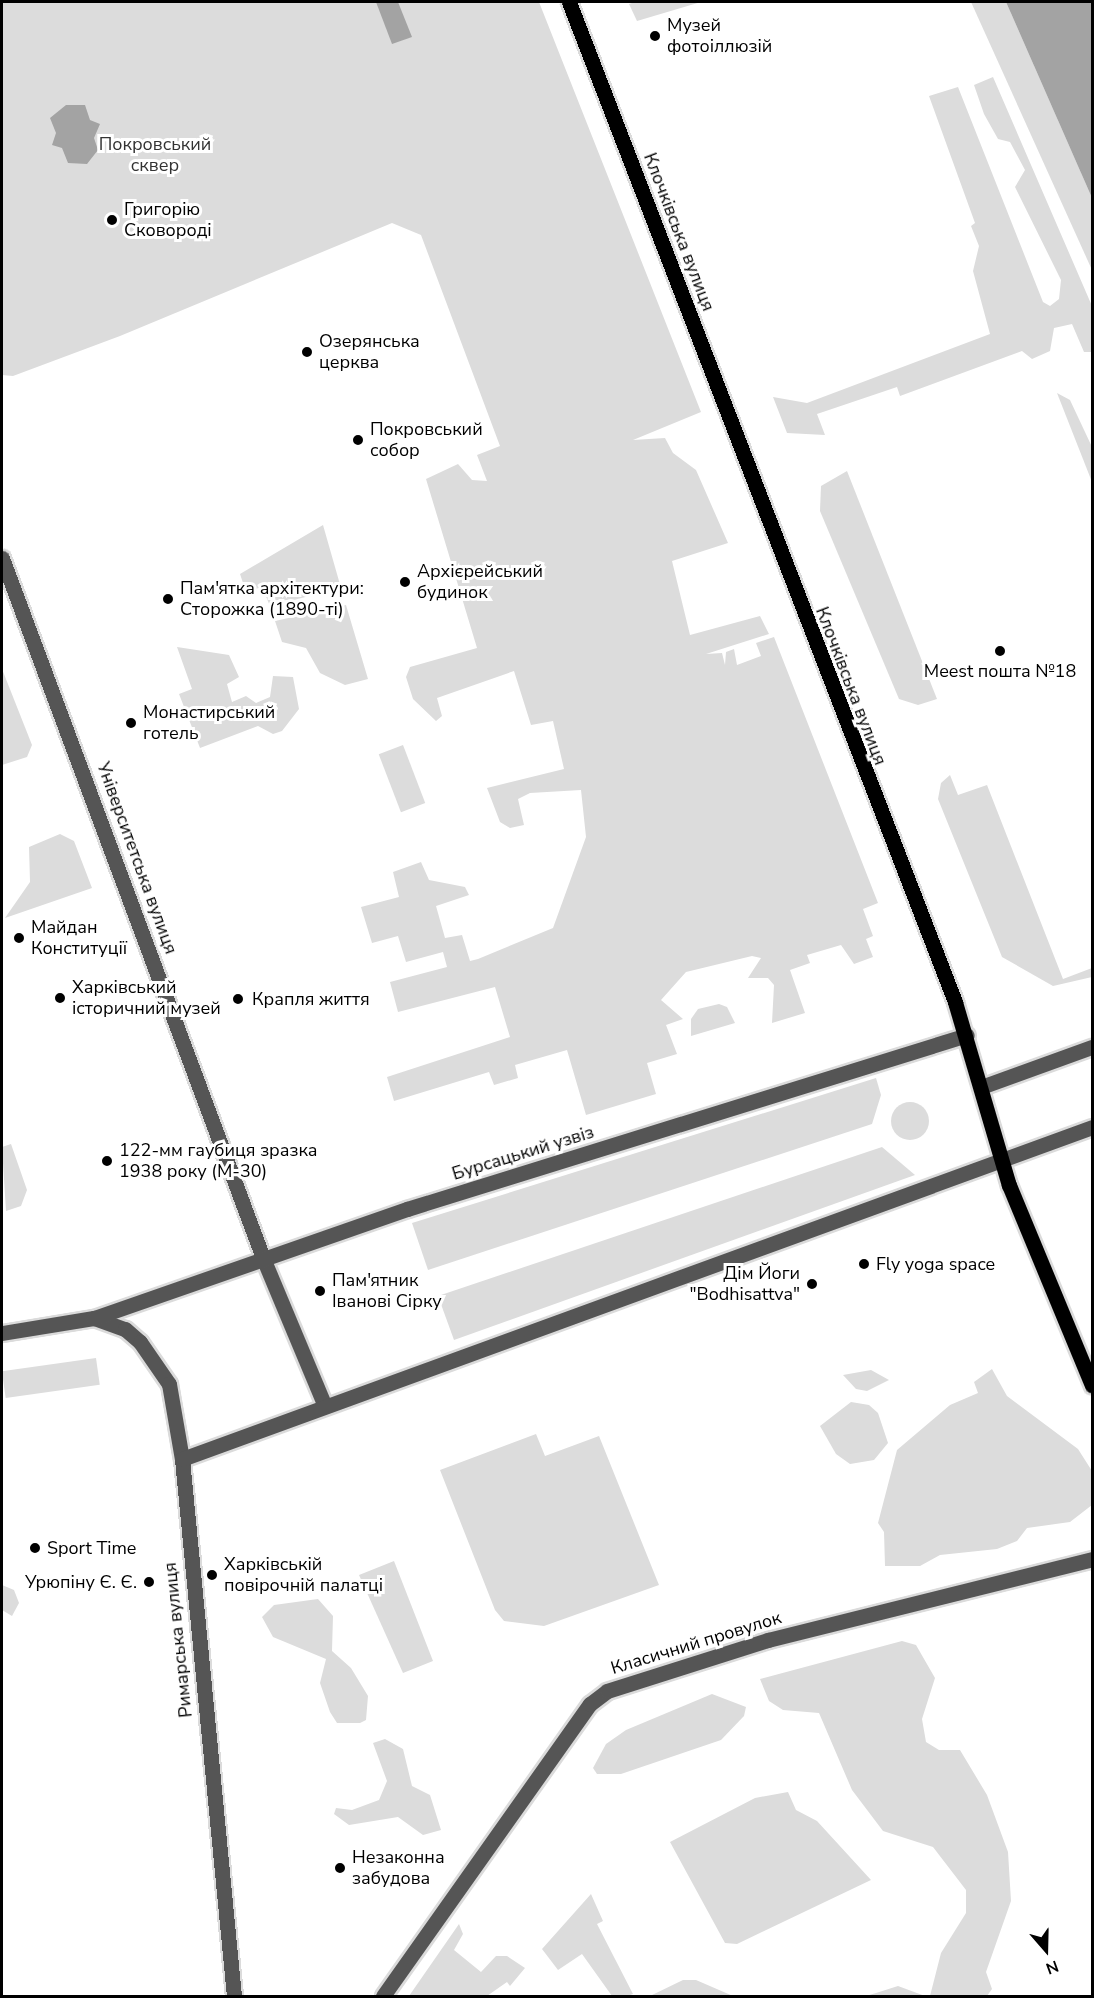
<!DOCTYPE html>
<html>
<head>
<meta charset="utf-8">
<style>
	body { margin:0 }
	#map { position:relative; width:1094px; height:1998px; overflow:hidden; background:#fff; font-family:"Nunito Sans",sans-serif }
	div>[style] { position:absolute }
	.green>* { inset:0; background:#dcdcdc; transform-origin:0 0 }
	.round { border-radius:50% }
	.water>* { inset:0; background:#a3a3a3 }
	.roads { filter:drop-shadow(2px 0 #dbdbdb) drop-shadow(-2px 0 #dbdbdb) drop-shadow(0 2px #dbdbdb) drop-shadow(0 -2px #dbdbdb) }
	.minor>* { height:15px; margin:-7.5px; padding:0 7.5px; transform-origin:7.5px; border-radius:7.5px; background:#555 }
	.major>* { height:15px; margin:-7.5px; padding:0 7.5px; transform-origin:7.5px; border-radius:7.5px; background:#000 }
	.dots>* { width:16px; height:16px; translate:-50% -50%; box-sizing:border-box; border:3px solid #fff; border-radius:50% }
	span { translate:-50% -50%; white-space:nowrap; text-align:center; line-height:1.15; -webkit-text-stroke:6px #fff; paint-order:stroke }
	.poi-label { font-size:18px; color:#000 }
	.left { translate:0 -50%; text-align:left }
	.right { translate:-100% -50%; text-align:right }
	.park-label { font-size:18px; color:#333 }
	.street-label { font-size:18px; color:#000 }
	.frame { position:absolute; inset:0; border:3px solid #000; pointer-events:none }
	.north { position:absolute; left:1016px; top:1920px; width:60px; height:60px; -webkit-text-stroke:4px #fff; paint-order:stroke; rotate:160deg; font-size:16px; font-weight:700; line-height:24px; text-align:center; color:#000 }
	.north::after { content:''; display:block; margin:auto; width:21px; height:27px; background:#000; clip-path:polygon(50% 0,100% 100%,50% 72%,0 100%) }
</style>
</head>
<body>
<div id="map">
	<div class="green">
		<i style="clip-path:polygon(2px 2px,539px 2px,701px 412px,633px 440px,665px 438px,673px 453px,696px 470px,728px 543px,672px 561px,690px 635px,760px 616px,769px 634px,706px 654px,722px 653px,725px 665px,726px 652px,734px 649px,737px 665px,761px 656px,756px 643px,774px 637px,878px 903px,863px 909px,873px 936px,866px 939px,873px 957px,854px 964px,841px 945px,807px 955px,810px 963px,790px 970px,805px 1013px,772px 1023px,774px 985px,768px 978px,748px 978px,761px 958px,752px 956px,686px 972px,661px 1000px,683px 1019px,666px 1025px,677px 1054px,647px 1063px,656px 1094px,586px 1115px,567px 1050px,515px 1065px,518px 1078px,494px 1085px,489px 1072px,394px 1101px,387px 1077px,510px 1037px,495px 987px,398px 1012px,390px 982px,447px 967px,443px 952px,406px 962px,398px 936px,372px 943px,361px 907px,399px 897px,393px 872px,421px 862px,429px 880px,465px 887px,469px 895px,436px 906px,445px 938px,462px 935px,470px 961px,478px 959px,553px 928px,586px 837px,581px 790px,530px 793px,518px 799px,524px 825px,510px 828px,500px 822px,487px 788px,564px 769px,553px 721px,531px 725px,514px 671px,437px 698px,442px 716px,436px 721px,413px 699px,406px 677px,410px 667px,477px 648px,426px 479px,458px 464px,472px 480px,487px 481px,477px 455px,500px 446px,421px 235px,392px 223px,120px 336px,13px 376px,2px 375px)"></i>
		<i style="clip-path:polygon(701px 2px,637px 21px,629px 4px,635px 2px)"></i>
		<i style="clip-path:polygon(971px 2px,1006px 2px,1092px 198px,1092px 270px)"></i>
		<i style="clip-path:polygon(993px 77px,1092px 306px,1092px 352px,1084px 352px,1072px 324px,1054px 328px,1050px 351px,1032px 359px,1022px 351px,900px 396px,897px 387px,817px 414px,825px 435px,787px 433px,773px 397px,807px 403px,990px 334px,973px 271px,979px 246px,971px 226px,975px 223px,929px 96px,958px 87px,1043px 302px,1050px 306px,1059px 299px,1061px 280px,1015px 187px,1025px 170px,1010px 142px,998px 139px,984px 114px,974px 85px)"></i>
		<i style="clip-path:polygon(1057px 393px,1070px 400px,1092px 447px,1092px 482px)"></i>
		<i style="clip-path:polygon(847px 471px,937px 699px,918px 705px,899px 699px,820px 511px,821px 486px)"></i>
		<i style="clip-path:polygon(323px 525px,341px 588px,270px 606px,262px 587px,246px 592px,240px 574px)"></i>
		<i style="clip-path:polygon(346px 605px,368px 679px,345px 685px,320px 673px,306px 648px,282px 642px,275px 621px)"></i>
		<i style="clip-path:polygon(177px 647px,229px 655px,239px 677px,227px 684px,232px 702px,246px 696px,256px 703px,270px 697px,273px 676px,293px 677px,299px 709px,282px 731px,273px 734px,258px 726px,200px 748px,179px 694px,192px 689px)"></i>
		<i style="clip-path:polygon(2px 669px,32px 745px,27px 757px,2px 765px)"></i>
		<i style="left:403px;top:745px;width:62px;height:26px;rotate:69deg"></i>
		<i style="clip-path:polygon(950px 775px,958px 795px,987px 785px,1063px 979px,1092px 968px,1092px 977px,1053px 986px,1002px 957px,938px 799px,941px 783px)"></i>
		<i style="clip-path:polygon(60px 834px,74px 841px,92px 888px,5px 918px,30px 882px,29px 847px)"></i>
		<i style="clip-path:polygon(719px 1004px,727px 1007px,735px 1023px,691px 1036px,691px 1019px,698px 1009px)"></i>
		<i style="clip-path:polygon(876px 1078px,881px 1095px,872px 1124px,428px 1270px,412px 1223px)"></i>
		<i class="round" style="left:891px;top:1102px;width:38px;height:38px"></i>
		<i style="clip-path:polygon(11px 1144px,27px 1190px,21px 1206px,6px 1211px,2px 1147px)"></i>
		<i style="clip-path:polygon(882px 1147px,915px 1175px,454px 1340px,438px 1296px)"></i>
		<i style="left:96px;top:1358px;width:27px;height:95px;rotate:82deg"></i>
		<i style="clip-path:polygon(992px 1369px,1007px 1396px,1078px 1449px,1092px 1471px,1092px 1505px,1070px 1522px,1027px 1528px,1017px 1541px,997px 1549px,940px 1555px,920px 1566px,885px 1566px,884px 1532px,878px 1523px,897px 1450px,950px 1405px,978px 1393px,974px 1382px)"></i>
		<i style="clip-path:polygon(871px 1370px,889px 1380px,867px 1391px,856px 1389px,843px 1375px)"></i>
		<i style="clip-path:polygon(851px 1402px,869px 1405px,878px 1413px,888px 1443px,874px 1460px,850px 1464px,836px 1454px,820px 1426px)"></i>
		<i style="clip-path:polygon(536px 1434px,545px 1456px,599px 1436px,659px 1585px,544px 1626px,504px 1621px,495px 1610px,440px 1470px)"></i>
		<i style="clip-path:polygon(394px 1561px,433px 1661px,403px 1673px,359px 1575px)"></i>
		<i style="clip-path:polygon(2px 1585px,14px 1590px,19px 1603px,12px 1616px,2px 1610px)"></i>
		<i style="clip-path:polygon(318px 1599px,333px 1616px,332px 1651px,351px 1668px,368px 1696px,366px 1720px,360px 1723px,337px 1723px,330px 1712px,320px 1683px,326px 1659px,273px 1637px,262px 1617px,274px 1605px)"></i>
		<i style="clip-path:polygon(902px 1641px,916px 1645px,935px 1678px,922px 1719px,926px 1742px,939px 1750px,960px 1750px,987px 1795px,1008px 1852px,1011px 1901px,986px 1972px,992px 1989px,987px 1996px,930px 1996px,941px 1953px,966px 1913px,966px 1890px,933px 1847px,883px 1831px,852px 1790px,819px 1713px,783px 1710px,769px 1701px,760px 1679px)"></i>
		<i style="clip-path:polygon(712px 1694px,746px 1707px,744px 1716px,721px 1740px,621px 1774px,597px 1774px,593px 1768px,606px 1744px,626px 1730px)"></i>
		<i style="clip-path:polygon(385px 1739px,403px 1749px,412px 1786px,430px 1795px,441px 1830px,423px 1835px,398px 1817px,349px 1825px,334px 1814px,336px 1808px,352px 1810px,379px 1800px,387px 1781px,373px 1743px)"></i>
		<i style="clip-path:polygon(788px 1792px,796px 1810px,817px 1821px,871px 1880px,737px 1944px,725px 1943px,670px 1842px,755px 1798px)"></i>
		<i style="clip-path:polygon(591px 1894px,603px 1921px,597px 1924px,633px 1994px,627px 1996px,612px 1996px,582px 1954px,558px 1970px,542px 1949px)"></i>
		<i style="clip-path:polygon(459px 1924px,463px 1934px,454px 1950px,481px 1972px,496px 1956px,507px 1956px,525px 1968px,510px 1986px,507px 1982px,487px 1996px,409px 1996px)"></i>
		<i style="clip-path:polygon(683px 1980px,696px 1980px,733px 1996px,650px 1996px)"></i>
		<i style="clip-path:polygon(898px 1986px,925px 1996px,866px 1996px,876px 1993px)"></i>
	</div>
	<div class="water">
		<i style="clip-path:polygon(376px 2px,398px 2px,412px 37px,392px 44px)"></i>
		<i style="clip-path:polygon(1006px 2px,1092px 2px,1092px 198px)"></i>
		<i style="clip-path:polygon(66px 105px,85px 105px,90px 120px,100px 124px,94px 138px,98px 150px,87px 164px,68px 163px,62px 148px,52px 145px,56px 133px,50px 118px)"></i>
	</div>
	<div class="roads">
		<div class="minor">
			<i style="left:2px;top:558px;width:747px;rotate:69.55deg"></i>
			<i style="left:263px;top:1258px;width:160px;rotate:67.3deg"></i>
			<i style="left:984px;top:1086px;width:115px;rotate:-19.9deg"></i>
			<i style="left:94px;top:1318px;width:33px;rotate:20deg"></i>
			<i style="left:125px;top:1329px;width:20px;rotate:41deg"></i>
			<i style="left:140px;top:1342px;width:51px;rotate:55.4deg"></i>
			<i style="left:169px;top:1384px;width:76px;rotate:80.2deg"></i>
			<i style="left:182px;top:1459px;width:540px;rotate:84.47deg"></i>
			<i style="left:2px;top:1333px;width:93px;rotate:-9.3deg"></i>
			<i style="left:94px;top:1318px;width:331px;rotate:-19.2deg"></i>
			<i style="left:407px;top:1209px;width:586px;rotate:-17.26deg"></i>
			<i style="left:182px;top:1459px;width:969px;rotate:-20.04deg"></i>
			<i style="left:383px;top:1996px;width:358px;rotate:-54.7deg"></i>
			<i style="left:590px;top:1704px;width:21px;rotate:-37deg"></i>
			<i style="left:607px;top:1691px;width:169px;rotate:-17.6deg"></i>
			<i style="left:768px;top:1640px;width:334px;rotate:-14deg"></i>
		</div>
		<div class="major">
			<i style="left:569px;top:2px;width:1072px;rotate:68.89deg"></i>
			<i style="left:955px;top:1002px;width:191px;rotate:73.6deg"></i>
			<i style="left:1009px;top:1185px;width:217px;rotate:67.5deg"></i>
		</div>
	</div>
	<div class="dots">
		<i style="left:655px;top:36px;background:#000"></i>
		<i style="left:112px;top:220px;background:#000"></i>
		<i style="left:307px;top:352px;background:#000"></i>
		<i style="left:358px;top:440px;background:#000"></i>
		<i style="left:405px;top:582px;background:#000"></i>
		<i style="left:168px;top:599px;background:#000"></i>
		<i style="left:1000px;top:651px;background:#000"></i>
		<i style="left:131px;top:723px;background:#000"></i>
		<i style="left:19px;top:938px;background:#000"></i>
		<i style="left:60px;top:998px;background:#000"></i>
		<i style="left:238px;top:999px;background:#000"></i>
		<i style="left:107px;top:1161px;background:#000"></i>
		<i style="left:864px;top:1264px;background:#000"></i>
		<i style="left:812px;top:1284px;background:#000"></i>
		<i style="left:320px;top:1291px;background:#000"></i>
		<i style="left:35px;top:1548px;background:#000"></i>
		<i style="left:212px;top:1575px;background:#000"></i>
		<i style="left:149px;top:1582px;background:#000"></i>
		<i style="left:340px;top:1868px;background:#000"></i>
	</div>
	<div class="poi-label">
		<span class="left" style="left:667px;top:36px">Музей<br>фотоіллюзій</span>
		<span class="left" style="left:124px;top:220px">Григорiю<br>Сковороді</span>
		<span class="left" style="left:319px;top:352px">Озерянська<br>церква</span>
		<span class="left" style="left:370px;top:440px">Покровський<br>собор</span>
		<span class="left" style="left:417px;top:582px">Архієрейський<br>будинок</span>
		<span class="left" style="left:180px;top:599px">Пам'ятка архітектури:<br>Сторожка (1890-ті)</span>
		<span style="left:1000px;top:671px">Meest пошта №18</span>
		<span class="left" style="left:143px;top:723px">Монастирський<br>готель</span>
		<span class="left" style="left:31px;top:938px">Майдан<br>Конституції</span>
		<span class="left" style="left:72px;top:998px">Харківський<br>історичний музей</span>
		<span class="left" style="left:252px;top:999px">Крапля життя</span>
		<span class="left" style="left:119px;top:1161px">122-мм гаубиця зразка<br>1938 року (М-30)</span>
		<span class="left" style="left:876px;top:1264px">Fly yoga space</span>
		<span class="right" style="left:800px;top:1284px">Дім Йоги<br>"Bodhisattva"</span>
		<span class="left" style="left:332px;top:1291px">Пам'ятник<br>Іванові Сірку</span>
		<span class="left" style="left:47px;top:1548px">Sport Time</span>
		<span class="left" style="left:224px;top:1575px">Харківській<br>повірочній палатці</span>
		<span class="right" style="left:137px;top:1582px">Урюпіну Є. Є.</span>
		<span class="left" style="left:352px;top:1868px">Незаконна<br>забудова</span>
	</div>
	<div class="park-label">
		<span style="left:155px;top:155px">Покровський<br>сквер</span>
	</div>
	<div class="street-label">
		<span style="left:679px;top:232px;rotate:69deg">Клочківська вулиця</span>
		<span style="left:851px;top:686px;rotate:69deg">Клочківська вулиця</span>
		<span style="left:137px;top:858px;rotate:70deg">Університетська вулиця</span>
		<span style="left:523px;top:1153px;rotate:-17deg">Бурсацький узвіз</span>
		<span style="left:178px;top:1640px;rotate:-96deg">Римарська вулиця</span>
		<span style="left:696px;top:1643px;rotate:-17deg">Класичний провулок</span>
	</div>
	<div class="frame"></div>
	<div class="north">N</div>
</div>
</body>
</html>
